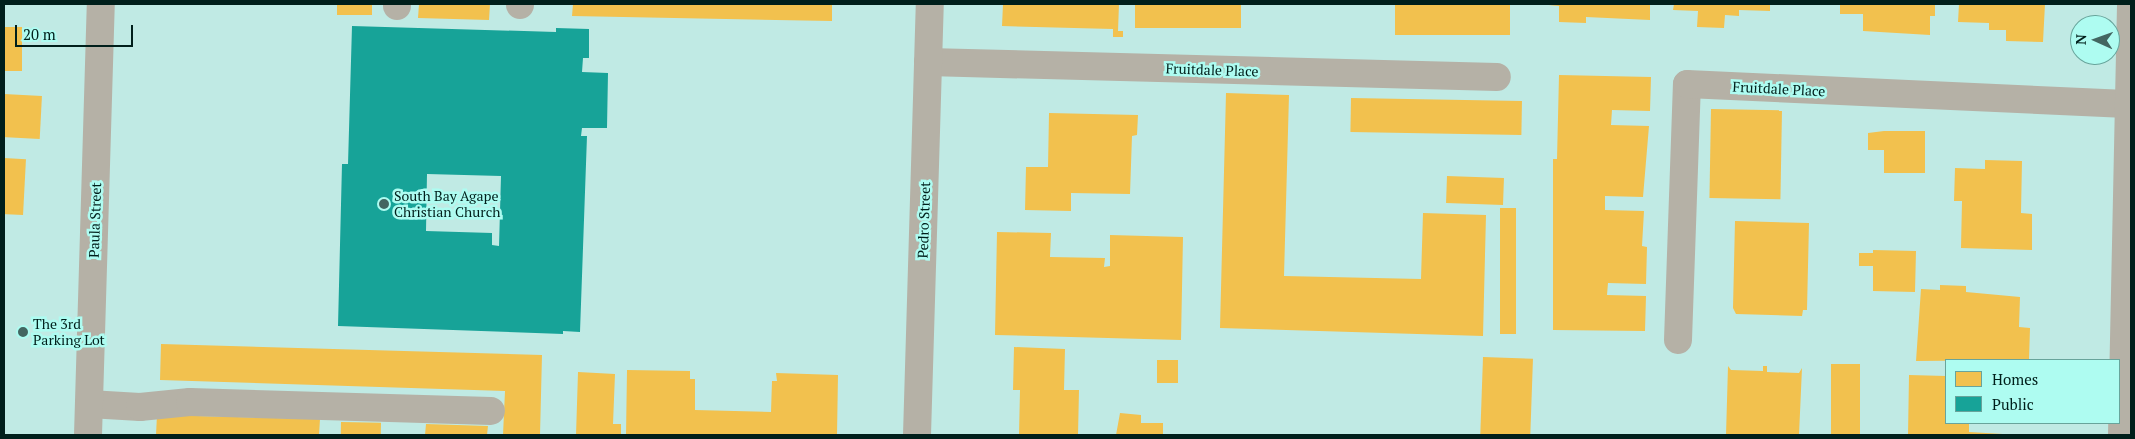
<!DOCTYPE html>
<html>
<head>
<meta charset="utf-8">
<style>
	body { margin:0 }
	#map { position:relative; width:2135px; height:439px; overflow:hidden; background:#c0eae4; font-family:"PT Serif",serif }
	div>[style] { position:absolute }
	.homes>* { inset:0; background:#f2c14e; transform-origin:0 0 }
	.public>* { inset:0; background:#17a398 }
	.minor>* { height:28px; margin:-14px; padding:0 14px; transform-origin:14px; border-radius:14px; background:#b5b1a6 }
	.dots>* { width:14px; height:14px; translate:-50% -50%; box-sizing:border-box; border:2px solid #aefcf1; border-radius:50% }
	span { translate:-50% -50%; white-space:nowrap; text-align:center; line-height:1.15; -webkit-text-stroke:5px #aefcf1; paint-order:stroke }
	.street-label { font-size:14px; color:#001f1b }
	.poi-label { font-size:14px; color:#001f1b }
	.left { translate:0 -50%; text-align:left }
	.frame { position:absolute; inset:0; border:5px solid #001f1b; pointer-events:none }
	.legend { position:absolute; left:1945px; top:359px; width:175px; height:65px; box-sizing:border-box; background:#aefcf1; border:1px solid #68a49b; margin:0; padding:6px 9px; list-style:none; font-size:15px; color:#001f1b }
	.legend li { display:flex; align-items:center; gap:10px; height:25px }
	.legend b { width:25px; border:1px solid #68a49b }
	.north { position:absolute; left:2070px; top:15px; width:50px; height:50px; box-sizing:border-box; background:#aefcf1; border:1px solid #68a49b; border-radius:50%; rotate:272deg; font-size:14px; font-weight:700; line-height:20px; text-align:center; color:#001f1b }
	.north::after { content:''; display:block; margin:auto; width:18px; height:22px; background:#436661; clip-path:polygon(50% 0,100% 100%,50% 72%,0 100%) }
	.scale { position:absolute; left:15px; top:25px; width:118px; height:22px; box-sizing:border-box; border:2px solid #001f1b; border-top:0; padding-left:6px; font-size:15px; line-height:18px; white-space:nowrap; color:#001f1b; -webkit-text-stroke:4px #aefcf1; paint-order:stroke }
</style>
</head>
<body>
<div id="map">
	<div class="homes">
		<i style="left:337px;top:4px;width:35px;height:11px"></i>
		<i style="clip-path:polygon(419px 4px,490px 4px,489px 20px,418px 18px)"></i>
		<i style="clip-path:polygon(573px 4px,832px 4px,832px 21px,572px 16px)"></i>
		<i style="clip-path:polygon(1003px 4px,1119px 4px,1118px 31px,1123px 31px,1123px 37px,1113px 37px,1113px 29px,1002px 26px)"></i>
		<i style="left:1135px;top:4px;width:106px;height:24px"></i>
		<i style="left:1395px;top:4px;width:115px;height:31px"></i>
		<i style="clip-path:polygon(1538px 4px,1650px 4px,1650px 20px,1586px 17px,1586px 23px,1559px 22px,1559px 6px)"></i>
		<i style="clip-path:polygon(1674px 4px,1770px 4px,1770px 11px,1739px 10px,1739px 16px,1725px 15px,1724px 28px,1697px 27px,1698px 11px,1673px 10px)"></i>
		<i style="clip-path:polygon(1840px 4px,1935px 4px,1935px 16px,1930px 16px,1930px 35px,1863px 31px,1863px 14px,1840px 14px)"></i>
		<i style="clip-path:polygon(1959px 4px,2045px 4px,2043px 42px,2006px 41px,2006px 30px,1989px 30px,1989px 23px,1958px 22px)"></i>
		<i style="left:4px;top:27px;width:18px;height:44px"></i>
		<i style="clip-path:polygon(1559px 75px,1651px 77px,1650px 111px,1612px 110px,1611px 125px,1649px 126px,1643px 197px,1605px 196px,1605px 210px,1644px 211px,1642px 246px,1647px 247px,1646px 284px,1608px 283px,1607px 295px,1646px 296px,1645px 331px,1553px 330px,1553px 159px,1557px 159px)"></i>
		<i style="clip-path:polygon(1226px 93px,1289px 95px,1284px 276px,1421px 279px,1423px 213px,1486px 215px,1483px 336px,1220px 328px)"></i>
		<i style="left:4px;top:94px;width:38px;height:43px;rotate:3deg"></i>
		<i style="left:1351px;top:98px;width:171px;height:34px;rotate:1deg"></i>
		<i style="left:1711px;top:109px;width:71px;height:89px;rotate:1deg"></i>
		<i style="clip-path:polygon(1049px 113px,1138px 115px,1137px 135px,1132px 136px,1130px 194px,1071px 193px,1071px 211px,1025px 210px,1026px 167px,1048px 167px)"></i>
		<i style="clip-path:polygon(1884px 131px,1925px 131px,1925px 173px,1884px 173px,1884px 150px,1868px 150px,1868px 133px)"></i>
		<i style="left:4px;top:158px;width:22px;height:56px;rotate:3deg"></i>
		<i style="clip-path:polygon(1985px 160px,2022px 161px,2021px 213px,2032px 214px,2032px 250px,1961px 248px,1962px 201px,1954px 201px,1955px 168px,1985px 169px)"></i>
		<i style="left:1447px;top:176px;width:57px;height:27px;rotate:2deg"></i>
		<i style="left:1500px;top:208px;width:16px;height:126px"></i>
		<i style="clip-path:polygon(1735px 221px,1809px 223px,1807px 310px,1803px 310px,1802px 316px,1736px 314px,1733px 308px)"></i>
		<i style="clip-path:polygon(997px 232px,1051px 233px,1050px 257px,1105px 258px,1104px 267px,1110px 266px,1110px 235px,1183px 237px,1181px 340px,995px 335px)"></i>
		<i style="clip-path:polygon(1873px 250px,1916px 251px,1915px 292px,1873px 291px,1873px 266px,1859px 266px,1859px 253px,1873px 253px)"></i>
		<i style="clip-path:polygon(1940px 285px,1966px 286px,1966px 292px,2020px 297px,2019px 327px,2030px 328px,2029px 360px,1916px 361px,1921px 289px,1940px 290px)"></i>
		<i style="clip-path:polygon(161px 344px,542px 355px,540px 435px,503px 435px,505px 391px,160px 380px)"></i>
		<i style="clip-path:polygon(1014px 347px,1065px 349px,1064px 390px,1079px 390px,1078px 435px,1019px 435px,1020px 390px,1013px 390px)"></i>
		<i style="left:1483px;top:357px;width:50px;height:78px;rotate:2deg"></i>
		<i style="left:1157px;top:360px;width:21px;height:23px"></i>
		<i style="left:1831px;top:364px;width:29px;height:71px"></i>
		<i style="clip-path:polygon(1728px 366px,1731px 370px,1763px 371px,1763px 366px,1767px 366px,1767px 372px,1799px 373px,1802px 368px,1799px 435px,1726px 435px)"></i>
		<i style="clip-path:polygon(627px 370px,690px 371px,690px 379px,695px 379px,695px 410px,771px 412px,772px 381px,777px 381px,776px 373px,838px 375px,837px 435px,626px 435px)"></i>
		<i style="clip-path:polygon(578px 372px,615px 374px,613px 424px,621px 424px,621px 435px,576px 435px)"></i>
		<i style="clip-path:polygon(1909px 375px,1946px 376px,1946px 423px,1969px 423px,1969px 432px,2020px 435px,1908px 435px)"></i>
		<i style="clip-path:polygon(1120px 413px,1141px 415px,1141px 423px,1163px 423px,1163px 435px,1116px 435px)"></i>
		<i style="clip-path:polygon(157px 415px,320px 419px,319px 435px,156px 435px)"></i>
		<i style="left:341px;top:422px;width:40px;height:13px;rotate:1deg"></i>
		<i style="clip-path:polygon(426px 424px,488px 426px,487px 435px,425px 435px)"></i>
	</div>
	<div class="public">
		<i style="clip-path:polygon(evenodd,352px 26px,556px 32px,556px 28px,589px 29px,589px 58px,583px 58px,582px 72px,608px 73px,607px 128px,582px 128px,581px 136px,587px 136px,580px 332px,563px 331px,563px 334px,338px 326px,342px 164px,348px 164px,352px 26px,427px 174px,501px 176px,499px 246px,492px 245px,492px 233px,426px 231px,427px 174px)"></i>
	</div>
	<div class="minor">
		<i style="left:520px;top:5px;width:1px;rotate:-90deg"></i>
		<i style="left:397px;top:6px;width:2px;rotate:-90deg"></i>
		<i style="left:928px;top:62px;width:569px;rotate:1.51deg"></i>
		<i style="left:1678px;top:340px;width:256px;rotate:-88deg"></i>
		<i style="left:1687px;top:84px;width:440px;rotate:2.6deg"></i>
		<i style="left:89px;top:404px;width:51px;rotate:3.4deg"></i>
		<i style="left:140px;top:407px;width:50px;rotate:-5.7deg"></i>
		<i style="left:190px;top:402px;width:301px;rotate:1.7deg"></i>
		<i style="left:88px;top:435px;width:431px;rotate:-88.3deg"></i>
		<i style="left:917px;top:435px;width:431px;rotate:-88.3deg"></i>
		<i style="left:2122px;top:435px;width:431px;rotate:-88.8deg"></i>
	</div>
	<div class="dots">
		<i style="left:384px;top:204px;background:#436661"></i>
		<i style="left:23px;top:332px;background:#436661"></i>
	</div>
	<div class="street-label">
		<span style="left:1212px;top:70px;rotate:2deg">Fruitdale Place</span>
		<span style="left:1779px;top:89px;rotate:3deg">Fruitdale Place</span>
		<span style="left:95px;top:220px;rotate:-88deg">Paula Street</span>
		<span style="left:924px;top:220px;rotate:-88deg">Pedro Street</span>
	</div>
	<div class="poi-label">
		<span class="left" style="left:394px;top:204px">South Bay Agape<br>Christian Church</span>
		<span class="left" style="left:33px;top:332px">The 3rd<br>Parking Lot</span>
	</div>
	<div class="frame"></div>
	<ul class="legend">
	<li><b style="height:14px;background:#f2c14e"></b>Homes</li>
	<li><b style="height:14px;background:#17a398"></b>Public</li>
	</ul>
	<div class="north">N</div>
	<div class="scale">20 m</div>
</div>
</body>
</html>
